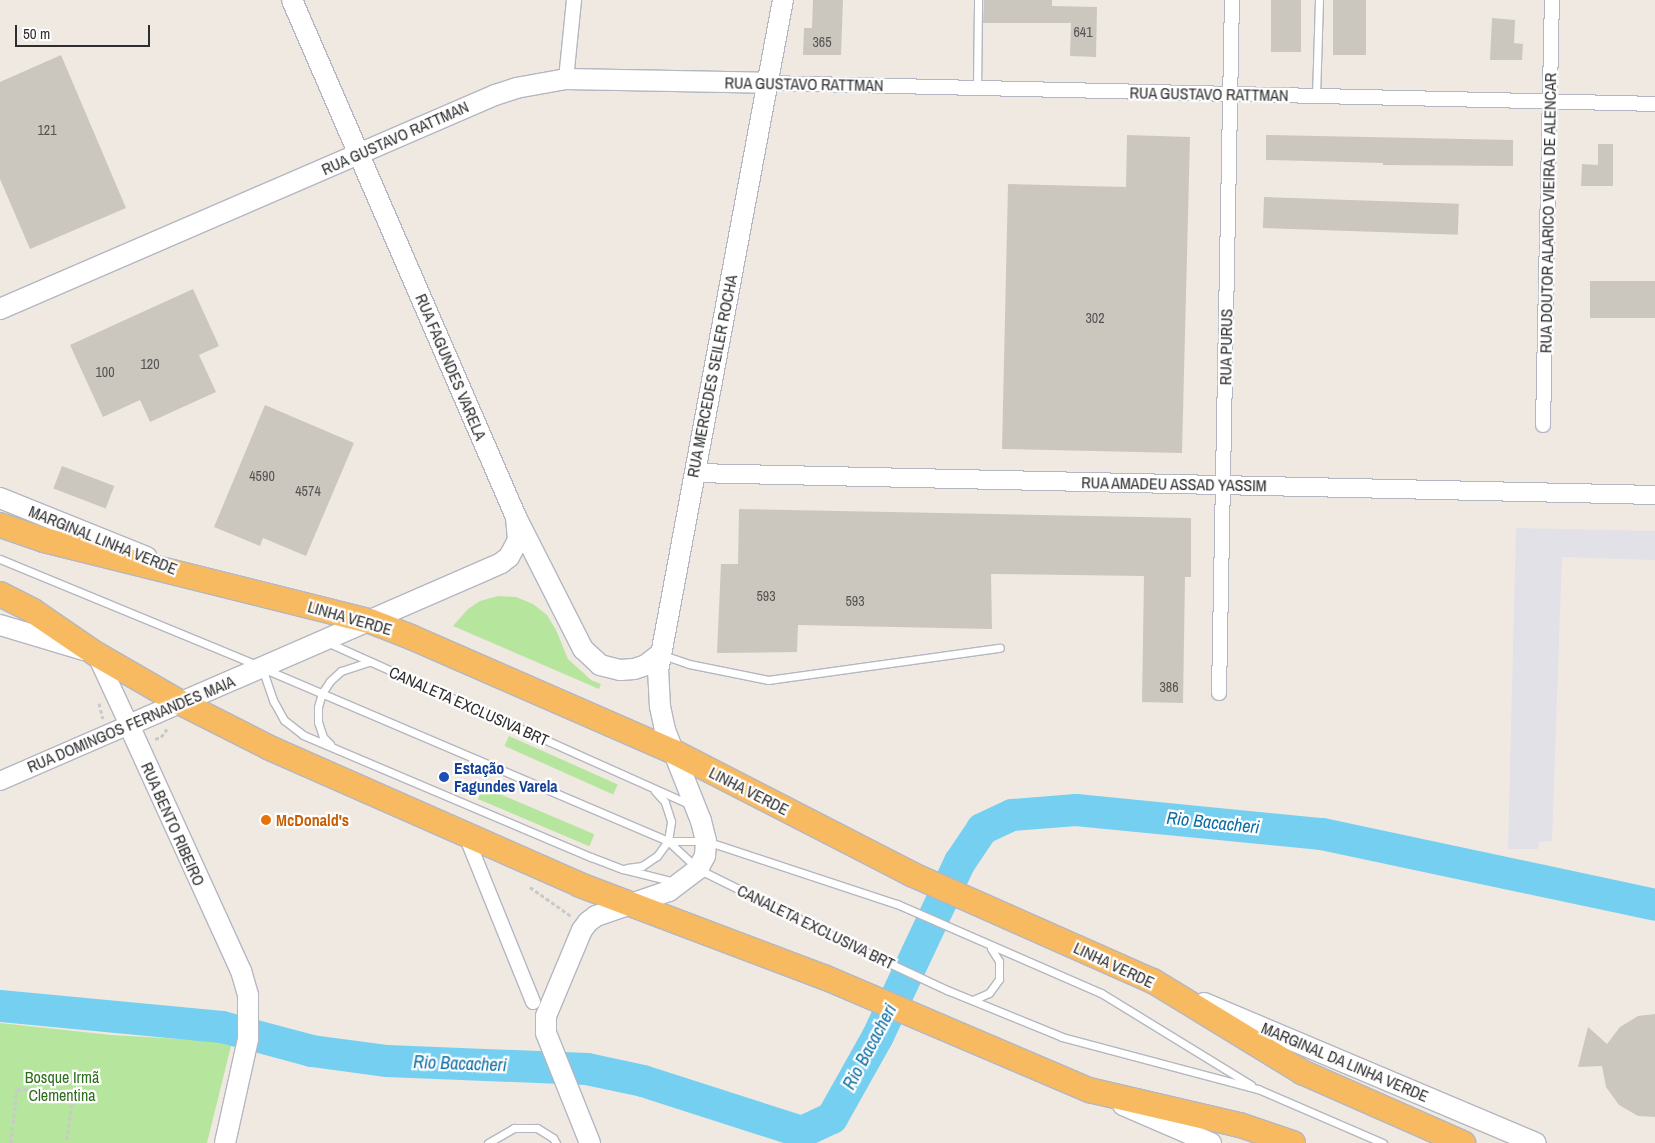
<!DOCTYPE html>
<html>
<head>
<meta charset="utf-8">
<style>
	body { margin:0 }
	#map { position:relative; width:1655px; height:1143px; overflow:hidden; background:#efe9e1; font-family:"Archivo Narrow",sans-serif }
	div>[style] { position:absolute }
	.industrial>* { inset:0; background:#e3e1e8 }
	.green>* { inset:0; background:#b6e59e; transform-origin:0 0 }
	.river>* { height:32px; margin:-16px; padding:0 16px; transform-origin:16px; border-radius:16px; background:#75cff0 }
	.building>* { inset:0; background:#cbc7bf; transform-origin:0 0 }
	.path>* { height:3px; margin-top:-1.5px; transform-origin:0; background:repeating-linear-gradient(90deg,#c9c9c9 0 4px,transparent 0 6.5px) }
	.roads { filter:drop-shadow(1px 0 #b4b7c1) drop-shadow(-1px 0 #b4b7c1) drop-shadow(0 1px #b4b7c1) drop-shadow(0 -1px #b4b7c1) }
	.service>* { height:7px; margin:-3.5px; padding:0 3.5px; transform-origin:3.5px; border-radius:3.5px; background:#fff }
	.minor>* { height:14px; margin:-7px; padding:0 7px; transform-origin:7px; border-radius:7px; background:#fff }
	.tertiary>* { height:18px; margin:-9px; padding:0 9px; transform-origin:9px; border-radius:9px; background:#fff }
	.secondary>* { height:20px; margin:-10px; padding:0 10px; transform-origin:10px; border-radius:10px; background:#fff }
	.trunk>* { height:24px; margin:-12px; padding:0 12px; transform-origin:12px; border-radius:12px; background:#f8ba60 }
	.dots>* { width:14px; height:14px; translate:-50% -50%; box-sizing:border-box; border:2px solid #fff; border-radius:50% }
	span { translate:-50% -50%; white-space:nowrap; text-align:center; line-height:1.15; -webkit-text-stroke:4.5px #fff; paint-order:stroke }
	.number-label { font-size:14px; color:#555452 }
	.number-label span { -webkit-text-stroke-width:0 }
	.street-label { font-size:16px; color:#2e2e2e }
	.transit-label { font-size:16px; color:#164399; font-weight:700 }
	.left { translate:0 -50%; text-align:left }
	.food-label { font-size:16px; color:#c56008; font-weight:700 }
	.park-label { font-size:16px; color:#2c6e1b }
	.water-label { font-size:18px; color:#0d6fa3; font-style:italic }
	.scale { position:absolute; left:15px; top:25px; width:135px; height:22px; box-sizing:border-box; border:2px solid #2e2e2e; border-top:0; padding-left:6px; font-size:15px; line-height:18px; white-space:nowrap; color:#2e2e2e; -webkit-text-stroke:4px #fff; paint-order:stroke }
</style>
</head>
<body>
<div id="map">
	<div class="industrial">
		<i style="clip-path:polygon(1516px 528px,1655px 531px,1655px 560px,1562px 557px,1552px 841px,1539px 842px,1538px 849px,1508px 849px)"></i>
	</div>
	<div class="green">
		<i style="clip-path:polygon(498px 596px,516px 597px,533px 604px,547px 615px,556px 630px,568px 659px,591px 680px,601px 684px,599px 689px,453px 626px,468px 609px,480px 601px)"></i>
		<i style="left:509px;top:736px;width:119px;height:11px;rotate:24deg"></i>
		<i style="left:483px;top:787px;width:121px;height:13px;rotate:23deg"></i>
		<i style="clip-path:polygon(0 1023px,111px 1035px,232px 1042px,207px 1143px,0 1143px)"></i>
	</div>
	<div class="river">
		<i style="left:0;top:1006px;width:223px;rotate:5.4deg"></i>
		<i style="left:222px;top:1027px;width:93px;rotate:14.9deg"></i>
		<i style="left:312px;top:1051px;width:76px;rotate:7.6deg"></i>
		<i style="left:387px;top:1061px;width:200px;rotate:2.3deg"></i>
		<i style="left:587px;top:1069px;width:57px;rotate:12.1deg"></i>
		<i style="left:643px;top:1081px;width:167px;rotate:17.8deg"></i>
		<i style="left:802px;top:1132px;width:33px;rotate:-25deg"></i>
		<i style="left:832px;top:1118px;width:94px;rotate:-60.7deg"></i>
		<i style="left:878px;top:1036px;width:192px;rotate:-64.8deg"></i>
		<i style="left:960px;top:862px;width:40px;rotate:-56deg"></i>
		<i style="left:982px;top:829px;width:33px;rotate:-25deg"></i>
		<i style="left:1012px;top:815px;width:64px;rotate:-4.5deg"></i>
		<i style="left:1076px;top:810px;width:247px;rotate:5.6deg"></i>
		<i style="left:1322px;top:834px;width:340px;rotate:12deg"></i>
	</div>
	<div class="building">
		<i style="clip-path:polygon(813px 0,843px 0,841px 55px,803px 55px,804px 28px,812px 28px)"></i>
		<i style="clip-path:polygon(984px 0,1052px 0,1052px 6px,1097px 7px,1096px 57px,1070px 56px,1071px 23px,983px 23px)"></i>
		<i style="left:1271px;top:0;width:30px;height:52px"></i>
		<i style="left:1333px;top:0;width:33px;height:55px"></i>
		<i style="clip-path:polygon(1492px 18px,1515px 20px,1514px 43px,1523px 44px,1522px 60px,1490px 60px)"></i>
		<i style="clip-path:polygon(61px 55px,126px 208px,30px 249px,0 179px,0 82px)"></i>
		<i style="clip-path:polygon(1127px 135px,1190px 137px,1182px 453px,1002px 449px,1008px 184px,1126px 187px)"></i>
		<i style="clip-path:polygon(1266px 135px,1513px 140px,1513px 166px,1383px 165px,1383px 163px,1266px 160px)"></i>
		<i style="clip-path:polygon(1598px 144px,1613px 144px,1613px 186px,1581px 186px,1582px 164px,1598px 165px)"></i>
		<i style="left:1264px;top:197px;width:195px;height:31px;rotate:2deg"></i>
		<i style="left:1590px;top:281px;width:65px;height:37px"></i>
		<i style="clip-path:polygon(193px 289px,219px 346px,199px 355px,216px 392px,150px 422px,140px 400px,103px 417px,70px 345px)"></i>
		<i style="clip-path:polygon(265px 405px,354px 443px,306px 556px,263px 538px,260px 546px,214px 527px)"></i>
		<i style="left:62px;top:466px;width:56px;height:24px;rotate:21deg"></i>
		<i style="clip-path:polygon(739px 509px,1191px 518px,1191px 577px,1185px 577px,1183px 703px,1142px 702px,1144px 576px,991px 574px,992px 629px,798px 625px,797px 652px,717px 653px,721px 564px,738px 564px)"></i>
		<i style="clip-path:polygon(1655px 1014px,1655px 1117px,1638px 1116px,1619px 1105px,1606px 1087px,1602px 1066px,1578px 1067px,1588px 1027px,1607px 1044px,1620px 1027px,1638px 1016px)"></i>
	</div>
	<div class="path">
		<i style="left:99px;top:703px;width:16px;rotate:76deg"></i>
		<i style="left:155px;top:739px;width:6px;rotate:-18deg"></i>
		<i style="left:161px;top:737px;width:10px;rotate:-53deg"></i>
		<i style="left:530px;top:887px;width:50px;rotate:35.3deg"></i>
		<i style="left:11px;top:1143px;width:54px;rotate:-83.7deg"></i>
		<i style="left:17px;top:1089px;width:57px;rotate:2deg"></i>
		<i style="left:74px;top:1091px;width:53px;rotate:98.7deg"></i>
	</div>
	<div class="roads">
		<div class="service">
			<i style="left:977px;top:88px;width:88px;rotate:-89.3deg"></i>
			<i style="left:1316px;top:96px;width:96px;rotate:-88.2deg"></i>
			<i style="left:0;top:559px;width:278px;rotate:22.4deg"></i>
			<i style="left:329px;top:643px;width:397px;rotate:24.1deg"></i>
			<i style="left:663px;top:655px;width:28px;rotate:19deg"></i>
			<i style="left:689px;top:664px;width:81px;rotate:11.4deg"></i>
			<i style="left:768px;top:680px;width:234px;rotate:-7.9deg"></i>
			<i style="left:262px;top:668px;width:36px;rotate:71deg"></i>
			<i style="left:274px;top:702px;width:21px;rotate:61deg"></i>
			<i style="left:284px;top:720px;width:24px;rotate:38deg"></i>
			<i style="left:303px;top:735px;width:313px;rotate:23deg"></i>
			<i style="left:591px;top:857px;width:34px;rotate:21deg"></i>
			<i style="left:623px;top:869px;width:54px;rotate:14deg"></i>
			<i style="left:267px;top:670px;width:436px;rotate:23.1deg"></i>
			<i style="left:668px;top:841px;width:41px;rotate:43deg"></i>
			<i style="left:698px;top:869px;width:196px;rotate:26.3deg"></i>
			<i style="left:874px;top:956px;width:81px;rotate:25deg"></i>
			<i style="left:947px;top:990px;width:124px;rotate:22.2deg"></i>
			<i style="left:1062px;top:1037px;width:203px;rotate:14.9deg"></i>
			<i style="left:1258px;top:1089px;width:136px;rotate:23.4deg"></i>
			<i style="left:330px;top:744px;width:10px;rotate:-135deg"></i>
			<i style="left:323px;top:737px;width:16px;rotate:-108deg"></i>
			<i style="left:318px;top:722px;width:15px;rotate:-90deg"></i>
			<i style="left:318px;top:707px;width:15px;rotate:-74deg"></i>
			<i style="left:322px;top:693px;width:14px;rotate:-56deg"></i>
			<i style="left:330px;top:681px;width:15px;rotate:-42deg"></i>
			<i style="left:341px;top:671px;width:29px;rotate:-18deg"></i>
			<i style="left:668px;top:841px;width:38px"></i>
			<i style="left:706px;top:841px;width:201px;rotate:18.3deg"></i>
			<i style="left:897px;top:904px;width:223px;rotate:23.6deg"></i>
			<i style="left:1101px;top:993px;width:176px;rotate:31.5deg"></i>
			<i style="left:627px;top:868px;width:15px;rotate:-8deg"></i>
			<i style="left:642px;top:866px;width:18px;rotate:-34deg"></i>
			<i style="left:657px;top:856px;width:19px;rotate:-54deg"></i>
			<i style="left:668px;top:841px;width:20px;rotate:-81deg"></i>
			<i style="left:671px;top:821px;width:20px;rotate:-108deg"></i>
			<i style="left:665px;top:802px;width:15px;rotate:-132deg"></i>
			<i style="left:973px;top:1000px;width:17px;rotate:-24deg"></i>
			<i style="left:989px;top:993px;width:17px;rotate:-54deg"></i>
			<i style="left:999px;top:979px;width:18px;rotate:-90deg"></i>
			<i style="left:999px;top:961px;width:15px;rotate:-122deg"></i>
			<i style="left:488px;top:1143px;width:30px;rotate:-30deg"></i>
			<i style="left:514px;top:1128px;width:23px"></i>
			<i style="left:537px;top:1128px;width:19px;rotate:32deg"></i>
			<i style="left:553px;top:1138px;width:6px;rotate:59deg"></i>
		</div>
		<div class="minor">
			<i style="left:566px;top:79px;width:79px;rotate:-84.2deg"></i>
			<i style="left:767px;top:83px;width:888px;rotate:1.35deg"></i>
			<i style="left:1543px;top:425px;width:425px;rotate:-88.8deg"></i>
			<i style="left:1219px;top:693px;width:693px;rotate:-88.93deg"></i>
			<i style="left:466px;top:836px;width:179px;rotate:68deg"></i>
		</div>
		<div class="tertiary">
			<i style="left:694px;top:473px;width:961px;rotate:1.31deg"></i>
			<i style="left:0;top:781px;width:141px;rotate:-23.5deg"></i>
			<i style="left:129px;top:725px;width:78px;rotate:-114.9deg"></i>
		</div>
		<div class="secondary">
			<i style="left:292px;top:0;width:563px;rotate:66.57deg"></i>
			<i style="left:516px;top:517px;width:148px;rotate:63.1deg"></i>
			<i style="left:583px;top:649px;width:23px;rotate:43deg"></i>
			<i style="left:600px;top:665px;width:21px;rotate:14deg"></i>
			<i style="left:620px;top:670px;width:14px;rotate:-4deg"></i>
			<i style="left:634px;top:669px;width:13px;rotate:-18deg"></i>
			<i style="left:646px;top:665px;width:18px;rotate:-38deg"></i>
			<i style="left:0;top:309px;width:539px;rotate:-23.38deg"></i>
			<i style="left:495px;top:95px;width:22px;rotate:-18deg"></i>
			<i style="left:516px;top:88px;width:51px;rotate:-10.2deg"></i>
			<i style="left:566px;top:79px;width:201px;rotate:1.1deg"></i>
			<i style="left:0;top:498px;width:158px;rotate:21.9deg"></i>
			<i style="left:0;top:625px;width:88px;rotate:16.6deg"></i>
			<i style="left:1204px;top:1003px;width:360px;rotate:22.9deg"></i>
			<i style="left:1123px;top:1105px;width:96px;rotate:23.4deg"></i>
			<i style="left:225px;top:1143px;width:107px;rotate:-77.5deg"></i>
			<i style="left:248px;top:1039px;width:44px;rotate:-90deg"></i>
			<i style="left:248px;top:995px;width:25px;rotate:-106deg"></i>
			<i style="left:241px;top:971px;width:270px;rotate:-114.5deg"></i>
			<i style="left:129px;top:725px;width:406px;rotate:-23.5deg"></i>
			<i style="left:501px;top:563px;width:10px;rotate:-37deg"></i>
			<i style="left:509px;top:557px;width:19px;rotate:-62deg"></i>
			<i style="left:518px;top:540px;width:23px;rotate:-95deg"></i>
			<i style="left:590px;top:1143px;width:118px;rotate:-111.8deg"></i>
			<i style="left:546px;top:1033px;width:17px;rotate:-90deg"></i>
			<i style="left:546px;top:1016px;width:93px;rotate:-67.3deg"></i>
			<i style="left:582px;top:930px;width:10px;rotate:-53deg"></i>
			<i style="left:588px;top:922px;width:10px;rotate:-37deg"></i>
			<i style="left:596px;top:916px;width:77px;rotate:-18.9deg"></i>
			<i style="left:669px;top:891px;width:36px;rotate:-37deg"></i>
			<i style="left:698px;top:869px;width:15px;rotate:-62deg"></i>
			<i style="left:705px;top:856px;width:15px;rotate:-86deg"></i>
			<i style="left:706px;top:841px;width:21px;rotate:-104deg"></i>
			<i style="left:701px;top:821px;width:98px;rotate:-111.6deg"></i>
			<i style="left:665px;top:730px;width:24px;rotate:-102deg"></i>
			<i style="left:660px;top:707px;width:36px;rotate:-93deg"></i>
			<i style="left:658px;top:671px;width:683px;rotate:-79.45deg"></i>
		</div>
		<div class="trunk">
			<i style="left:0;top:525px;width:46px;rotate:18.8deg"></i>
			<i style="left:44px;top:540px;width:336px;rotate:14deg"></i>
			<i style="left:370px;top:621px;width:44px;rotate:21.3deg"></i>
			<i style="left:411px;top:637px;width:287px;rotate:23.6deg"></i>
			<i style="left:674px;top:752px;width:267px;rotate:27.2deg"></i>
			<i style="left:911px;top:874px;width:265px;rotate:23.9deg"></i>
			<i style="left:1153px;top:981px;width:175px;rotate:31.4deg"></i>
			<i style="left:1302px;top:1072px;width:176px;rotate:23.8deg"></i>
			<i style="left:0;top:594px;width:37px;rotate:27deg"></i>
			<i style="left:33px;top:611px;width:76px;rotate:34.3deg"></i>
			<i style="left:96px;top:654px;width:98px;rotate:30deg"></i>
			<i style="left:181px;top:703px;width:100px;rotate:26.8deg"></i>
			<i style="left:270px;top:748px;width:339px;rotate:23.8deg"></i>
			<i style="left:580px;top:885px;width:261px;rotate:20.7deg"></i>
			<i style="left:824px;top:977px;width:288px;rotate:23.1deg"></i>
			<i style="left:1089px;top:1090px;width:155px;rotate:13.1deg"></i>
			<i style="left:1240px;top:1125px;width:56px;rotate:18.8deg"></i>
		</div>
	</div>
	<div class="dots">
		<i style="left:444px;top:777px;background:#1a4fb4"></i>
		<i style="left:266px;top:820px;background:#e8710a"></i>
	</div>
	<div class="number-label">
		<span style="left:1083px;top:32px">641</span>
		<span style="left:822px;top:42px">365</span>
		<span style="left:47px;top:130px">121</span>
		<span style="left:1095px;top:318px">302</span>
		<span style="left:150px;top:364px">120</span>
		<span style="left:105px;top:372px">100</span>
		<span style="left:262px;top:476px">4590</span>
		<span style="left:308px;top:491px">4574</span>
		<span style="left:766px;top:596px">593</span>
		<span style="left:855px;top:601px">593</span>
		<span style="left:1169px;top:687px">386</span>
	</div>
	<div class="street-label">
		<span style="left:804px;top:84px;rotate:1deg">RUA GUSTAVO RATTMAN</span>
		<span style="left:1209px;top:94px;rotate:1deg">RUA GUSTAVO RATTMAN</span>
		<span style="left:395px;top:138px;rotate:-24deg">RUA GUSTAVO RATTMAN</span>
		<span style="left:1548px;top:213px;rotate:-89deg">RUA DOUTOR ALARICO VIEIRA DE ALENCAR</span>
		<span style="left:1226px;top:347px;rotate:-89deg">RUA PURUS</span>
		<span style="left:451px;top:367px;rotate:67deg">RUA FAGUNDES VARELA</span>
		<span style="left:712px;top:376px;rotate:-79deg">RUA MERCEDES SEILER ROCHA</span>
		<span style="left:1174px;top:484px;rotate:1deg">RUA AMADEU ASSAD YASSIM</span>
		<span style="left:103px;top:540px;rotate:22deg">MARGINAL LINHA VERDE</span>
		<span style="left:350px;top:618px;rotate:16deg">LINHA VERDE</span>
		<span style="left:469px;top:706px;rotate:24deg">CANALETA EXCLUSIVA BRT</span>
		<span style="left:131px;top:724px;rotate:-23deg">RUA DOMINGOS FERNANDES MAIA</span>
		<span style="left:749px;top:791px;rotate:27deg">LINHA VERDE</span>
		<span style="left:173px;top:824px;rotate:66deg">RUA BENTO RIBEIRO</span>
		<span style="left:816px;top:927px;rotate:26deg">CANALETA EXCLUSIVA BRT</span>
		<span style="left:1114px;top:965px;rotate:25deg">LINHA VERDE</span>
		<span style="left:1345px;top:1062px;rotate:23deg">MARGINAL DA LINHA VERDE</span>
	</div>
	<div class="transit-label">
		<span class="left" style="left:454px;top:777px">Estação<br>Fagundes Varela</span>
	</div>
	<div class="food-label">
		<span class="left" style="left:276px;top:820px">McDonald's</span>
	</div>
	<div class="park-label">
		<span style="left:62px;top:1086px">Bosque Irmã<br>Clementina</span>
	</div>
	<div class="water-label">
		<span style="left:1213px;top:823px;rotate:6deg">Rio Bacacheri</span>
		<span style="left:870px;top:1047px;rotate:-62deg">Rio Bacacheri</span>
		<span style="left:460px;top:1064px;rotate:2deg">Rio Bacacheri</span>
	</div>
	<div class="scale">50 m</div>
</div>
</body>
</html>
